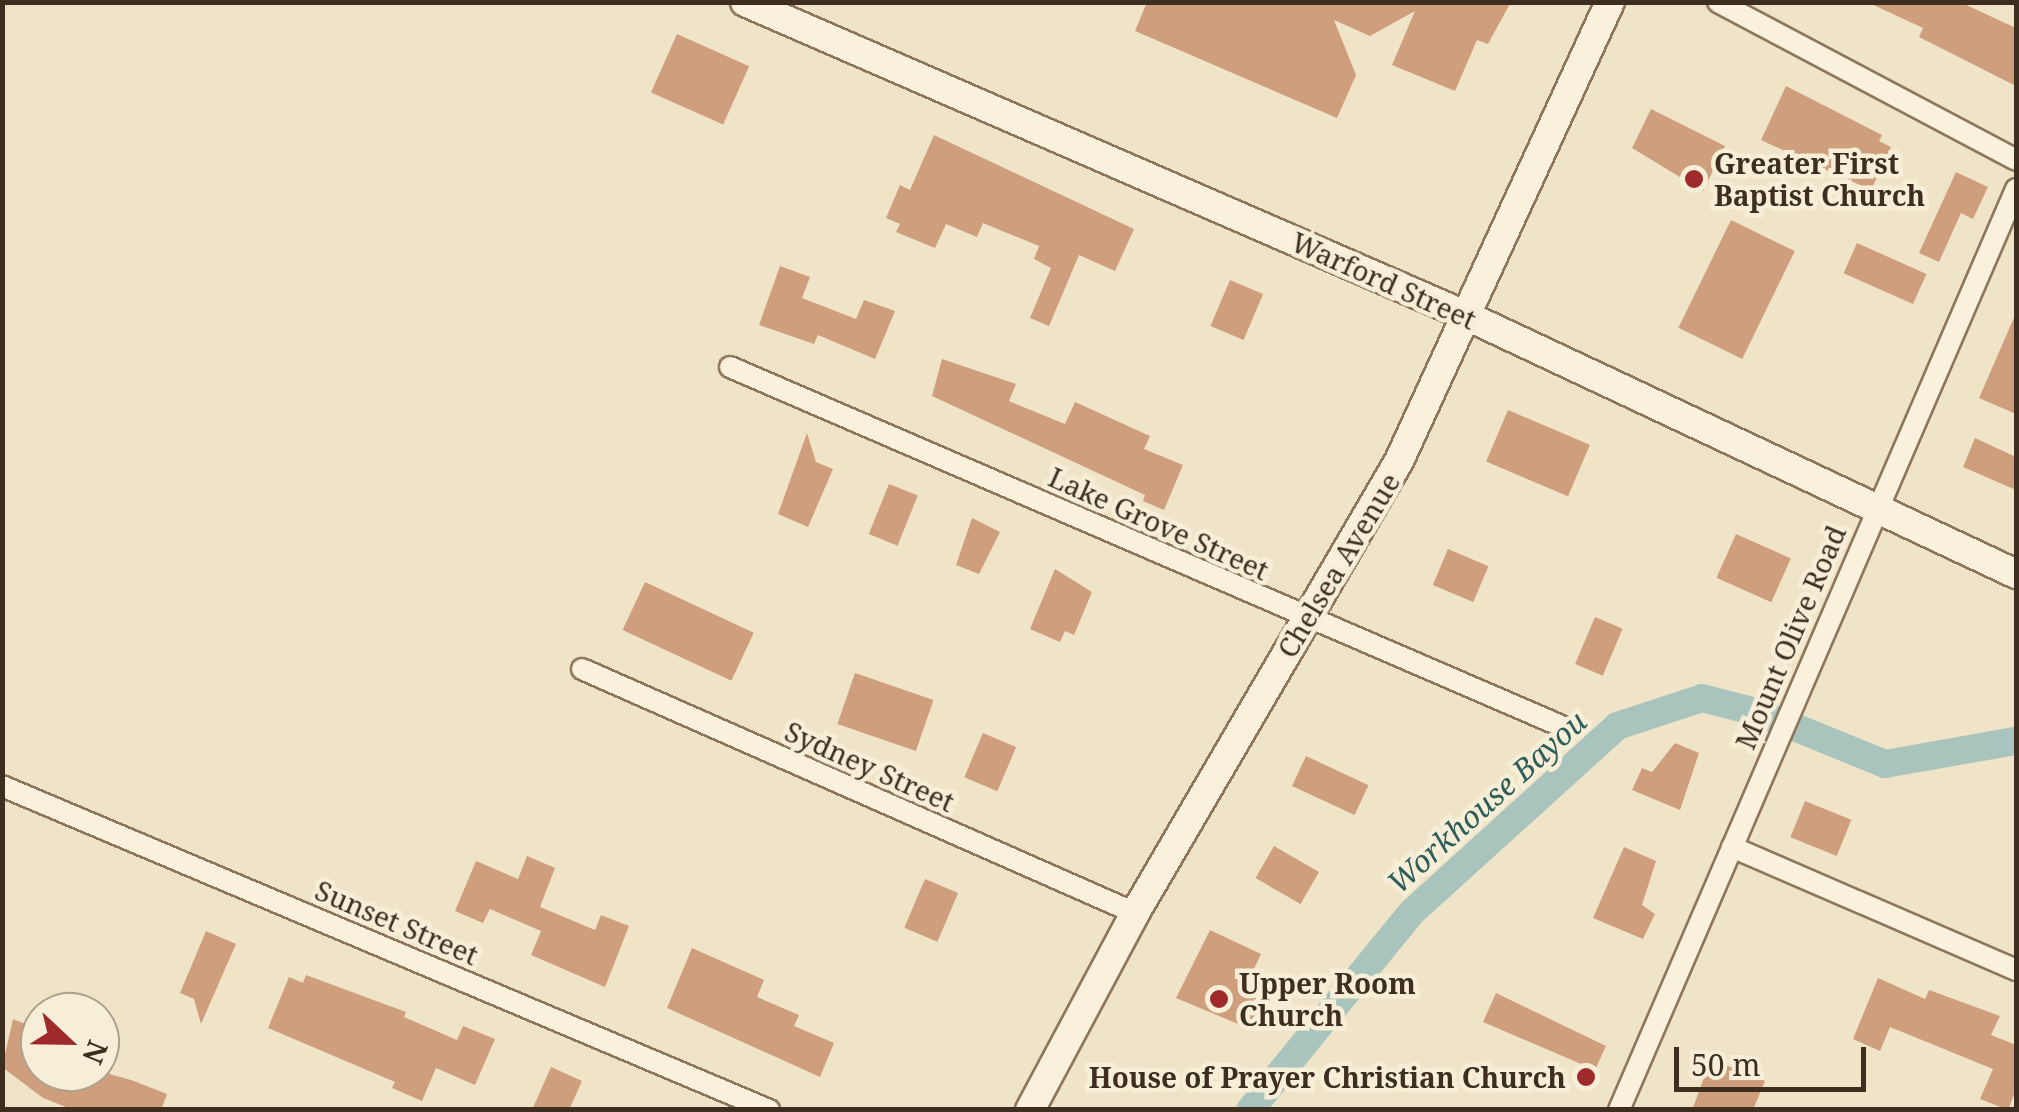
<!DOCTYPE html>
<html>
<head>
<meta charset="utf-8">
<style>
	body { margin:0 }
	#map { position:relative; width:2019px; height:1112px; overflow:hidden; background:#f0e4c8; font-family:"Noto Serif",serif }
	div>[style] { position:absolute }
	.canal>* { height:28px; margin:-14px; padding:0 14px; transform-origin:14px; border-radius:14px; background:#a9c4bc }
	.building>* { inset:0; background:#cf9f7d; transform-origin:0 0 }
	.roads { filter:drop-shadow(2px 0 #8d765c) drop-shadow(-2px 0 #8d765c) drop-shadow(0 2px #8d765c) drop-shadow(0 -2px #8d765c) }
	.minor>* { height:20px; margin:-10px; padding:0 10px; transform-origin:10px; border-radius:10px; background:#faf1dc }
	.secondary>* { height:28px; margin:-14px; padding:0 14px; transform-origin:14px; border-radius:14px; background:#faf1dc }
	.dots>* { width:28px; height:28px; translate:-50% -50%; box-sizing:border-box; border:5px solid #f7eed8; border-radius:50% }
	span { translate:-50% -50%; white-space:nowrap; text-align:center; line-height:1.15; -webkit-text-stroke:9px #f7eed8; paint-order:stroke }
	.poi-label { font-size:28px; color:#3d2e20; font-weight:700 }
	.left { translate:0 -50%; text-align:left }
	.right { translate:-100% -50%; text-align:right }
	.street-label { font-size:28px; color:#3d2e20 }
	.water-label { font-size:30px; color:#2f5d5a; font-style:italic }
	.frame { position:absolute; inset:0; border:5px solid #3d2e20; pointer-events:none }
	.north { position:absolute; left:20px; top:992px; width:100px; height:100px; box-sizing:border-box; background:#f7eed8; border:2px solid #ada18e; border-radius:50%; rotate:112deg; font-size:28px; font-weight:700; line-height:40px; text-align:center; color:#3d2e20 }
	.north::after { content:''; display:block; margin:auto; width:35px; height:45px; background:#9e2a2b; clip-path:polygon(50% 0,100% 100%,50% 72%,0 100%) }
	.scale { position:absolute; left:1674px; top:1047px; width:192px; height:45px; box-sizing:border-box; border:5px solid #3d2e20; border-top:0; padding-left:12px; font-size:30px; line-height:35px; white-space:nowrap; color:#3d2e20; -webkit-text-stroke:8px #f7eed8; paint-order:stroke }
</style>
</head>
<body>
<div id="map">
	<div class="canal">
		<i style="left:1250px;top:1110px;width:254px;rotate:-50.7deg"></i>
		<i style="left:1411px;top:913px;width:278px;rotate:-42.2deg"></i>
		<i style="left:1617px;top:726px;width:89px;rotate:-18.2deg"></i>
		<i style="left:1702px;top:698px;width:60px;rotate:14.5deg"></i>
		<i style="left:1760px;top:713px;width:135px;rotate:22.2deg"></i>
		<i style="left:1885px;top:764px;width:133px;rotate:-10deg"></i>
	</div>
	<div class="building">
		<i style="clip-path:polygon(1147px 2px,1511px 2px,1488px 44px,1477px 40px,1455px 91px,1392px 65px,1415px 11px,1370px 36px,1334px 20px,1356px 75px,1337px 118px,1135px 31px)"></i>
		<i style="clip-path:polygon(1867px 2px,1960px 2px,2016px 28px,2016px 86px,1919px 37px,1923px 28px)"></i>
		<i style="left:677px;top:34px;width:79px;height:64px;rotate:24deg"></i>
		<i style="clip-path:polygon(1786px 86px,1882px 135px,1879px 141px,1891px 147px,1871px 190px,1761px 140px)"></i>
		<i style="clip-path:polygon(1651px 109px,1725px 146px,1703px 191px,1632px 148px)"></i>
		<i style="clip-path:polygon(934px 135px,1134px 229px,1115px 271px,1079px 255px,1049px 326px,1030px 318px,1051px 268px,1034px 259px,1039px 246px,983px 223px,977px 237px,946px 224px,935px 248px,896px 232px,900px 224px,886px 218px,900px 185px,910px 190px)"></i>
		<i style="clip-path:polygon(1956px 172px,1988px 187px,1973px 219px,1961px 213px,1939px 262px,1919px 253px)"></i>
		<i style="left:1731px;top:220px;width:71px;height:120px;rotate:26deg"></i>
		<i style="left:1857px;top:243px;width:76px;height:33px;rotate:24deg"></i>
		<i style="clip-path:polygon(780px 266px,810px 277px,802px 298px,856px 319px,864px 300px,895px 311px,875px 359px,818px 335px,814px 344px,759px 325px)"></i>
		<i style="left:1230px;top:280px;width:36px;height:50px;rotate:23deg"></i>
		<i style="clip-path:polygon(2016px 313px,2016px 414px,1979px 398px)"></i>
		<i style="clip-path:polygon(942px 359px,1016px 384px,1009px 401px,1065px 424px,1075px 402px,1150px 436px,1144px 449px,1183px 465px,1164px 510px,1143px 501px,1145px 495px,932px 396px)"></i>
		<i style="left:1508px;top:410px;width:89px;height:56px;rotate:23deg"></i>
		<i style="clip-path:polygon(807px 433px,816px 462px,833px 469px,808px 527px,778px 514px)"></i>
		<i style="clip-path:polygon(1975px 438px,2016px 457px,2016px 490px,1963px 467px)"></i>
		<i style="left:889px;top:484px;width:31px;height:54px;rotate:22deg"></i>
		<i style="clip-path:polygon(972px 518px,1000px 532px,979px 574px,956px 565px)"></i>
		<i style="left:1736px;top:534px;width:60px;height:48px;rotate:24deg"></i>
		<i style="left:1448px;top:549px;width:44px;height:39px;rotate:23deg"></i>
		<i style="clip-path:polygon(1055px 569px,1092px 592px,1074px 635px,1065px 631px,1060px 642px,1030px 629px)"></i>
		<i style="left:645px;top:582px;width:120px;height:53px;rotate:25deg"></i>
		<i style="left:1595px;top:617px;width:30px;height:51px;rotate:23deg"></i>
		<i style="left:855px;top:673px;width:83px;height:54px;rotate:19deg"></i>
		<i style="left:983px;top:733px;width:36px;height:48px;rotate:23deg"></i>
		<i style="clip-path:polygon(1675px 743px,1699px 753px,1680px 810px,1632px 790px,1642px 768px,1652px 772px)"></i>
		<i style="left:1306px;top:756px;width:69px;height:33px;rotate:25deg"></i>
		<i style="left:1805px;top:801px;width:50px;height:39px;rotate:22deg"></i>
		<i style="left:1274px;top:846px;width:52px;height:37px;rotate:30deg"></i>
		<i style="clip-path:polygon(1624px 847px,1656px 861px,1642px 905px,1655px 914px,1643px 939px,1593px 918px)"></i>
		<i style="clip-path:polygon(527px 856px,555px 868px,540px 907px,595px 930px,601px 915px,629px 926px,605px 987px,531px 955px,541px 931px,490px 909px,483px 923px,455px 911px,476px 861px,518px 879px)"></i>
		<i style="left:925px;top:879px;width:36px;height:53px;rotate:23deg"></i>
		<i style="clip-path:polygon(1210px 930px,1261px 954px,1243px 992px,1262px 1001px,1250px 1029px,1176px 998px)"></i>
		<i style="clip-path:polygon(206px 931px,236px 944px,201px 1024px,194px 999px,180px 993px)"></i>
		<i style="clip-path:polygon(692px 948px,764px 980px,757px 997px,799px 1015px,794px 1026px,834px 1043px,820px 1077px,667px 1008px)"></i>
		<i style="clip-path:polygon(306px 975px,406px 1012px,404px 1017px,457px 1040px,463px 1026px,495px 1039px,475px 1085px,436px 1068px,422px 1101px,392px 1088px,395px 1082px,268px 1028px,289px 977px,303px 983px)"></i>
		<i style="clip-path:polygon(1878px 978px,1925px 999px,1929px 990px,2000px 1016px,1991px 1035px,2016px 1045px,2016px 1089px,2008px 1110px,1980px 1099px,1993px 1069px,1890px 1027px,1880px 1051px,1853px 1039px)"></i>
		<i style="clip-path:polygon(1496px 993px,1606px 1046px,1595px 1070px,1483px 1022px)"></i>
		<i style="clip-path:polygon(13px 1019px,40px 1030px,40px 1072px,103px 1072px,134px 1081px,167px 1094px,161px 1110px,71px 1109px,43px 1098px,2px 1067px)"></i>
		<i style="clip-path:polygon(1711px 1059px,1765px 1081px,1753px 1110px,1692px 1110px)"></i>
		<i style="clip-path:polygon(551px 1067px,582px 1081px,569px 1110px,532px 1110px)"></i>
	</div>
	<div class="roads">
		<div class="minor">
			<i style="left:1718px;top:2px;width:337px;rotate:27.9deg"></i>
			<i style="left:730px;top:367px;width:911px;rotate:23.36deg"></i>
			<i style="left:582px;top:669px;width:604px;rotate:23.81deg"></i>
			<i style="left:2px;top:786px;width:833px;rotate:22.9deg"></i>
			<i style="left:1732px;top:847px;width:309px;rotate:23.4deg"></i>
			<i style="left:1619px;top:1110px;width:1003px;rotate:-66.68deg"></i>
		</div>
		<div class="secondary">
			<i style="left:745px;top:2px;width:787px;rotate:23.5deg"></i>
			<i style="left:1467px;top:316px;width:607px;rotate:25.17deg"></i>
			<i style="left:1030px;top:1110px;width:223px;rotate:-61.9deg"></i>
			<i style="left:1135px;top:913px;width:523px;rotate:-59.71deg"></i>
			<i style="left:1399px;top:461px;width:505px;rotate:-65.31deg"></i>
		</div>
	</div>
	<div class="dots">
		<i style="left:1694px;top:179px;background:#9e2a2b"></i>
		<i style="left:1219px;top:999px;background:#9e2a2b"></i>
		<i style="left:1586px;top:1077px;background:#9e2a2b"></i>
	</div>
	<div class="poi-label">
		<span class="left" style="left:1714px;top:179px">Greater First<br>Baptist Church</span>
		<span class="left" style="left:1239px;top:999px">Upper Room<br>Church</span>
		<span class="right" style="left:1566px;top:1077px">House of Prayer Christian Church</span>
	</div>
	<div class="street-label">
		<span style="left:1384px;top:280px;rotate:24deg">Warford Street</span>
		<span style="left:1159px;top:523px;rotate:24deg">Lake Grove Street</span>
		<span style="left:1338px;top:565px;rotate:-59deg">Chelsea Avenue</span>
		<span style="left:1790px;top:637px;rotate:-67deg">Mount Olive Road</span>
		<span style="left:870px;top:766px;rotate:24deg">Sydney Street</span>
		<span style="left:397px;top:922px;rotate:23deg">Sunset Street</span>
	</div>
	<div class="water-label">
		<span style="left:1487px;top:802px;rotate:-42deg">Workhouse Bayou</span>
	</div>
	<div class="frame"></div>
	<div class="north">N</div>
	<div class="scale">50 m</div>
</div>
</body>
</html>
